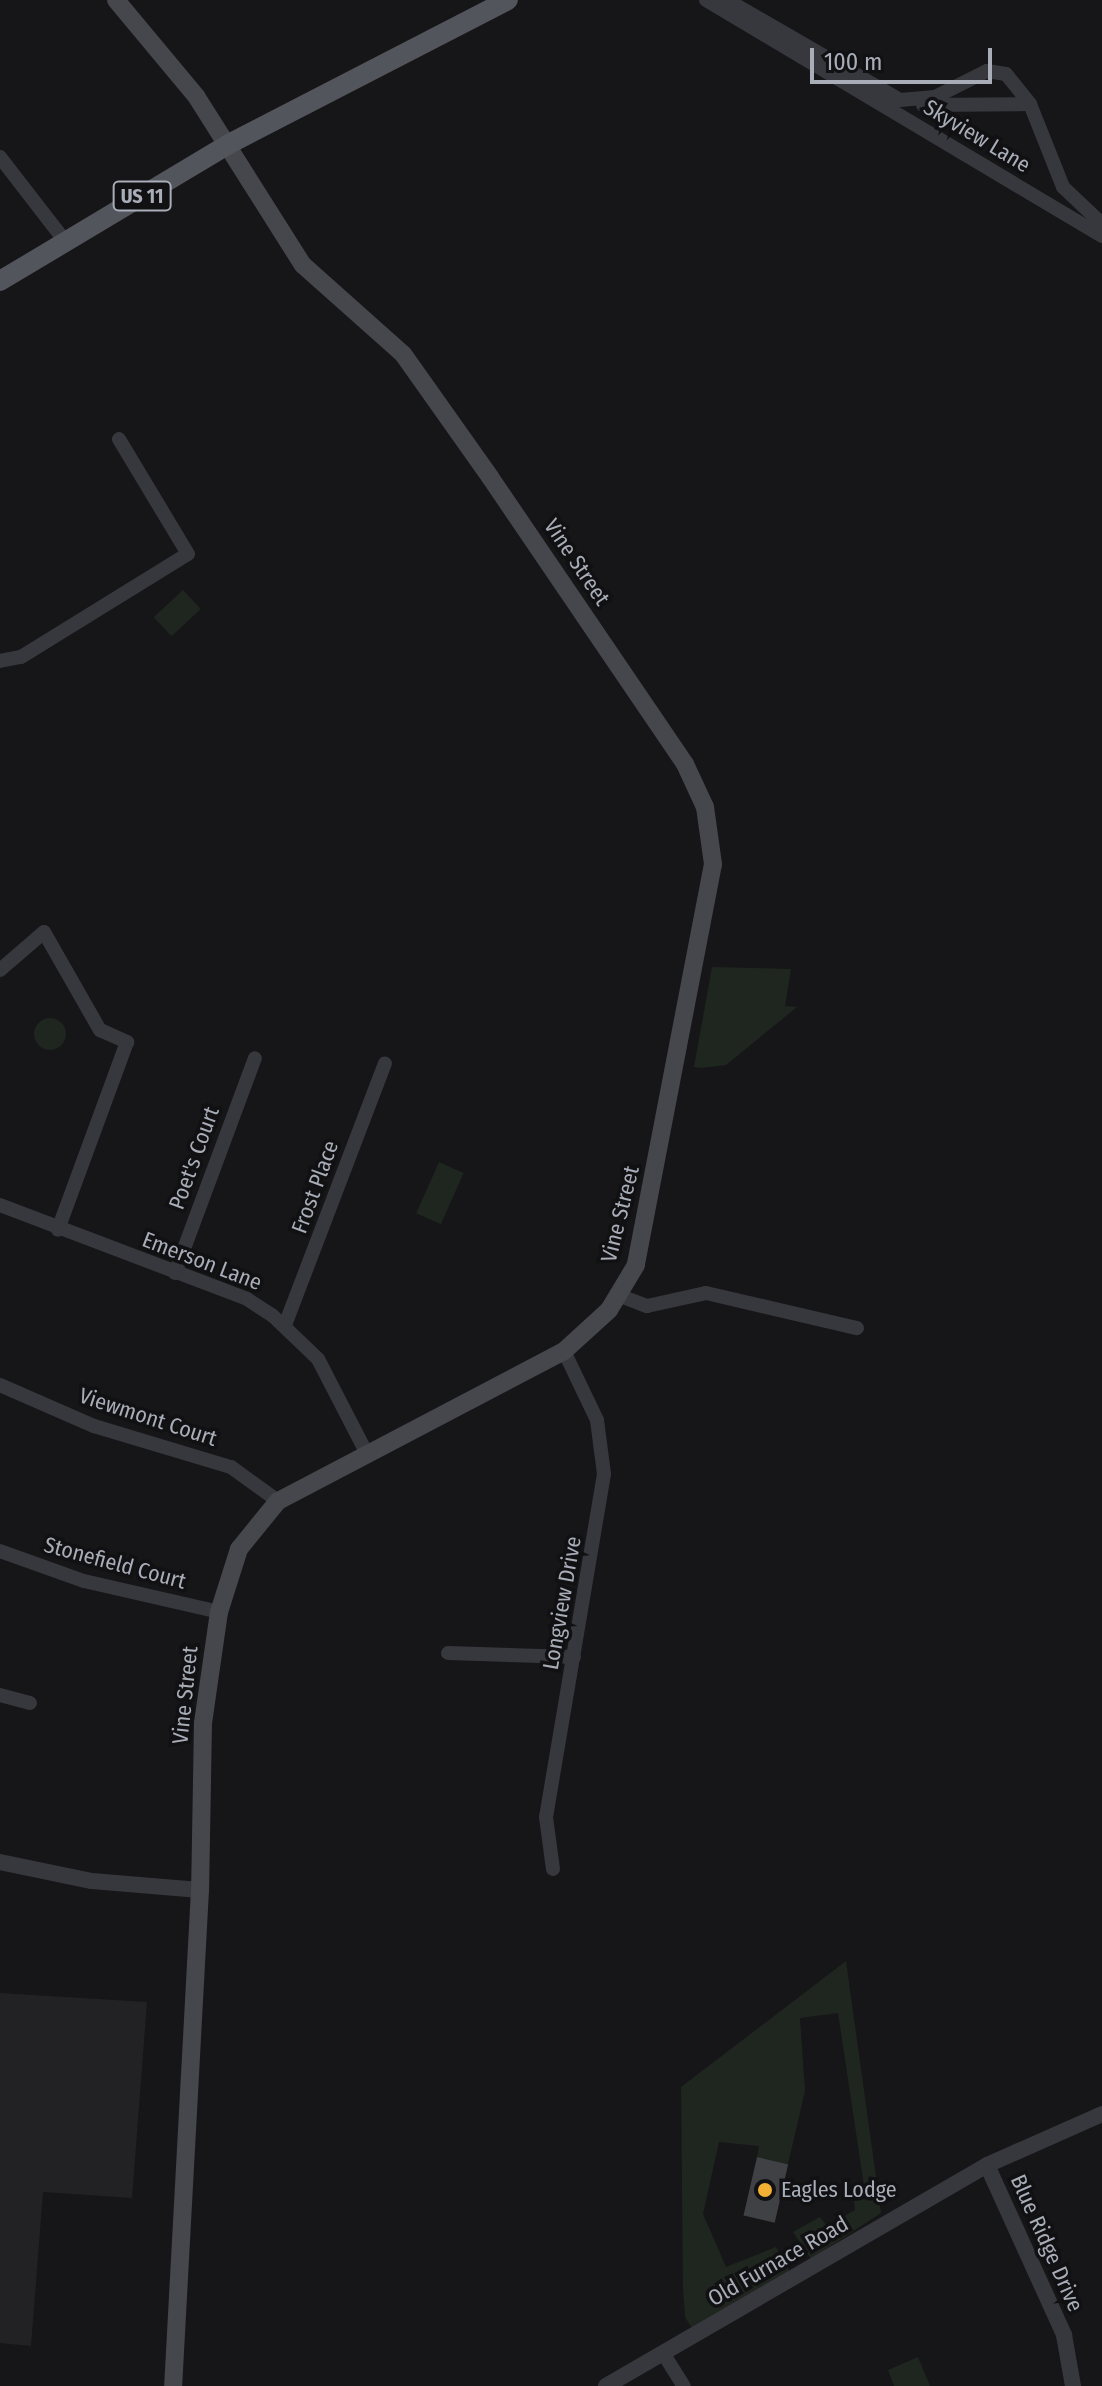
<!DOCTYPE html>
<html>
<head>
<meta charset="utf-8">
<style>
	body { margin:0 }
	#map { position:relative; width:1102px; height:2386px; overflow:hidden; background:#161618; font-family:"Fira Sans Condensed",sans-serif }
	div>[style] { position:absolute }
	.built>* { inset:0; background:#222225 }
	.green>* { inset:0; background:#1e261f; transform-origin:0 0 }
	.round { border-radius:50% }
	.building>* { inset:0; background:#404145; transform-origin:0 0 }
	.minor>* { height:14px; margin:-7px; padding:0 7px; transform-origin:7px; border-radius:7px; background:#37383d }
	.tertiary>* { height:16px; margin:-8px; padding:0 8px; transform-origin:8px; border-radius:8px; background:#37383d }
	.secondary>* { height:18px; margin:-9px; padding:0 9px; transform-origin:9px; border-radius:9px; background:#45474d }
	.primary>* { height:20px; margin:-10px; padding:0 10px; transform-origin:10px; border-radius:10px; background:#53555c }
	.dots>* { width:22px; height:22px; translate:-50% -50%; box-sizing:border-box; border:4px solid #111113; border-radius:50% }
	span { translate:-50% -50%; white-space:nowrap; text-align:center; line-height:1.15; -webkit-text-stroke:7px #111113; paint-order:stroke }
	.shield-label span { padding:2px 6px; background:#111113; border:2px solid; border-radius:6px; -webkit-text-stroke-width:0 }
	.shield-label { font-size:20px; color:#a8adb8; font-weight:700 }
	.street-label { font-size:22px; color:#a8adb8 }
	.poi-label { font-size:22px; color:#a8adb8 }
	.left { translate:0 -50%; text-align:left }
	.scale { position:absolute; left:810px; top:48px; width:182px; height:36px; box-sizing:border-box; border:4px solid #a8adb8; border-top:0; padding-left:10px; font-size:24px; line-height:28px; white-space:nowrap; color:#a8adb8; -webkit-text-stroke:6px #111113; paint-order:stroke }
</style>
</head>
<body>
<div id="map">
	<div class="built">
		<i style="clip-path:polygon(0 1993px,147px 2002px,132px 2198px,43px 2192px,31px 2346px,0 2343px)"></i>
	</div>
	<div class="green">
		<i style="left:183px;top:590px;width:26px;height:40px;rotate:47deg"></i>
		<i style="clip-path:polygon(712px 967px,791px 969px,785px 1006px,797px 1007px,726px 1065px,701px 1068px,694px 1067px)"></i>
		<i class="round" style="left:34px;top:1018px;width:32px;height:32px"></i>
		<i style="left:439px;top:1162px;width:27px;height:56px;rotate:24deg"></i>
		<i style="clip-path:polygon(846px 1961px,881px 2213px,811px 2259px,793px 2232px,820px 2217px,827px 2226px,855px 2210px,854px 2201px,866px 2199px,838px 2013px,800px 2018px,805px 2091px,788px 2164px,757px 2157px,759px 2146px,719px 2142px,703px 2214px,726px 2267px,776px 2247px,790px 2272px,695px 2333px,685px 2317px,683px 2288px,681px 2087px)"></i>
		<i style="clip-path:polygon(918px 2357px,930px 2386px,894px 2386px,888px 2370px)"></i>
	</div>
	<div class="building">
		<i style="left:757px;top:2157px;width:32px;height:60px;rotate:13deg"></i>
	</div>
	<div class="minor">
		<i style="left:706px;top:0;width:461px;rotate:30.8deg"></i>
		<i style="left:727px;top:0;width:200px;rotate:30deg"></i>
		<i style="left:900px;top:100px;width:35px;rotate:-5deg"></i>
		<i style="left:935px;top:97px;width:58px;rotate:-26.6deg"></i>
		<i style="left:987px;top:71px;width:19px;rotate:9deg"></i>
		<i style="left:1006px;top:74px;width:38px;rotate:51deg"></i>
		<i style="left:1030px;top:104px;width:89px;rotate:68.3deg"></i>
		<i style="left:1063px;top:187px;width:54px;rotate:43.5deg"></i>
		<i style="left:923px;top:105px;width:107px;rotate:-0.5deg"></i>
		<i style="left:0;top:157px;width:106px;rotate:52.3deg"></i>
		<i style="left:0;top:661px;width:21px;rotate:-11deg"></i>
		<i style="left:21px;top:657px;width:196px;rotate:-31.7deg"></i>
		<i style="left:188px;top:554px;width:134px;rotate:-121deg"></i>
		<i style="left:0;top:970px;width:58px;rotate:-40.8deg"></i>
		<i style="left:44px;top:932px;width:113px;rotate:60.3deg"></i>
		<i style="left:100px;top:1030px;width:30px;rotate:24deg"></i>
		<i style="left:127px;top:1042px;width:200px;rotate:110.2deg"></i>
		<i style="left:0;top:1205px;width:264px;rotate:20.8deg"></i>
		<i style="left:247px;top:1299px;width:30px;rotate:33deg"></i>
		<i style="left:272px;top:1315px;width:64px;rotate:43.7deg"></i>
		<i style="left:318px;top:1359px;width:107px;rotate:62.7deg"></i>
		<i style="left:175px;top:1273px;width:229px;rotate:-69.6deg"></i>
		<i style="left:618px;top:1295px;width:31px;rotate:21deg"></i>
		<i style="left:647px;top:1306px;width:60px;rotate:-12.4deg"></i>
		<i style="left:706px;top:1293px;width:155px;rotate:13.1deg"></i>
		<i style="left:285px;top:1325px;width:280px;rotate:-69.1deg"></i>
		<i style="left:0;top:1385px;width:103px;rotate:23.6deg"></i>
		<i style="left:94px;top:1426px;width:143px;rotate:16.7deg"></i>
		<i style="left:231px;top:1467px;width:58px;rotate:35.9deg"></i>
		<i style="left:0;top:1551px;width:89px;rotate:19.7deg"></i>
		<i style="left:84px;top:1581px;width:139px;rotate:12.9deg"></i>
		<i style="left:448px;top:1653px;width:126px;rotate:1.8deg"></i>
		<i style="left:0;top:1695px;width:31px;rotate:15deg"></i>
		<i style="left:553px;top:1869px;width:52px;rotate:-97.7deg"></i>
		<i style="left:546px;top:1817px;width:348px;rotate:-80.4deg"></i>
		<i style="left:604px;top:1474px;width:54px;rotate:-97.4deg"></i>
		<i style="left:597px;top:1420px;width:76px;rotate:-115.6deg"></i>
		<i style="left:663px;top:2353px;width:39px;rotate:58deg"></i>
	</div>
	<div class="tertiary">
		<i style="left:0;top:1862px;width:94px;rotate:11.7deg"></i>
		<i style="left:92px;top:1881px;width:108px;rotate:4.8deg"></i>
		<i style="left:987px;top:2165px;width:187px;rotate:65.6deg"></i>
		<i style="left:1064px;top:2335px;width:52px;rotate:80deg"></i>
		<i style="left:606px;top:2386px;width:440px;rotate:-30.1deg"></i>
		<i style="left:987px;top:2165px;width:126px;rotate:-23.9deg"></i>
	</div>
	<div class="secondary">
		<i style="left:116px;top:0;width:125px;rotate:50.2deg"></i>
		<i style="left:196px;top:96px;width:200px;rotate:57.7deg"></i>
		<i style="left:303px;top:265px;width:134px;rotate:41.7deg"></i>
		<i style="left:403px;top:354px;width:151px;rotate:54.7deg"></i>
		<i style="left:490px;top:477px;width:347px;rotate:55.8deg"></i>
		<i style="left:685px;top:764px;width:47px;rotate:65.1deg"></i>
		<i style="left:705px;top:807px;width:58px;rotate:82deg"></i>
		<i style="left:713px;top:864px;width:408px;rotate:100.9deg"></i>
		<i style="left:636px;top:1265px;width:52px;rotate:121deg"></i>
		<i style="left:609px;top:1310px;width:61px;rotate:137.7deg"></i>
		<i style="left:564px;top:1351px;width:323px;rotate:152.3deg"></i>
		<i style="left:278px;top:1501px;width:62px;rotate:129.1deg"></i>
		<i style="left:239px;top:1549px;width:66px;rotate:107.6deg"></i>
		<i style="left:219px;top:1612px;width:112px;rotate:98.2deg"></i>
		<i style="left:203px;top:1723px;width:167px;rotate:91deg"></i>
		<i style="left:200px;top:1890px;width:497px;rotate:93.1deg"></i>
	</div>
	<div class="primary">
		<i style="left:0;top:281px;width:265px;rotate:-30.9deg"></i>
		<i style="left:227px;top:145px;width:316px;rotate:-27.3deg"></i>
	</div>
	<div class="dots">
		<i style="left:765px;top:2190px;background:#f2b134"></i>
	</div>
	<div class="shield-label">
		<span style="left:142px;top:196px">US 11</span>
	</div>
	<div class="street-label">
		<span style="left:977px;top:136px;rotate:31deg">Skyview Lane</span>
		<span style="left:577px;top:562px;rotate:56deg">Vine Street</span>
		<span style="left:194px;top:1158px;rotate:-70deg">Poet's Court</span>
		<span style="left:315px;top:1187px;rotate:-70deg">Frost Place</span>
		<span style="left:620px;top:1214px;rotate:-76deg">Vine Street</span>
		<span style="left:202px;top:1261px;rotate:21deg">Emerson Lane</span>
		<span style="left:148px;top:1417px;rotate:18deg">Viewmont Court</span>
		<span style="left:115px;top:1563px;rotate:15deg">Stonefield Court</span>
		<span style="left:562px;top:1603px;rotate:-80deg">Longview Drive</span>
		<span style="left:185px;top:1695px;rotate:-84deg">Vine Street</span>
		<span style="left:1047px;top:2243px;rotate:66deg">Blue Ridge Drive</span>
		<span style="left:778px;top:2261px;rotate:-30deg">Old Furnace Road</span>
	</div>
	<div class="poi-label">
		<span class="left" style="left:781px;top:2190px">Eagles Lodge</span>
	</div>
	<div class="scale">100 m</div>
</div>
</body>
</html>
